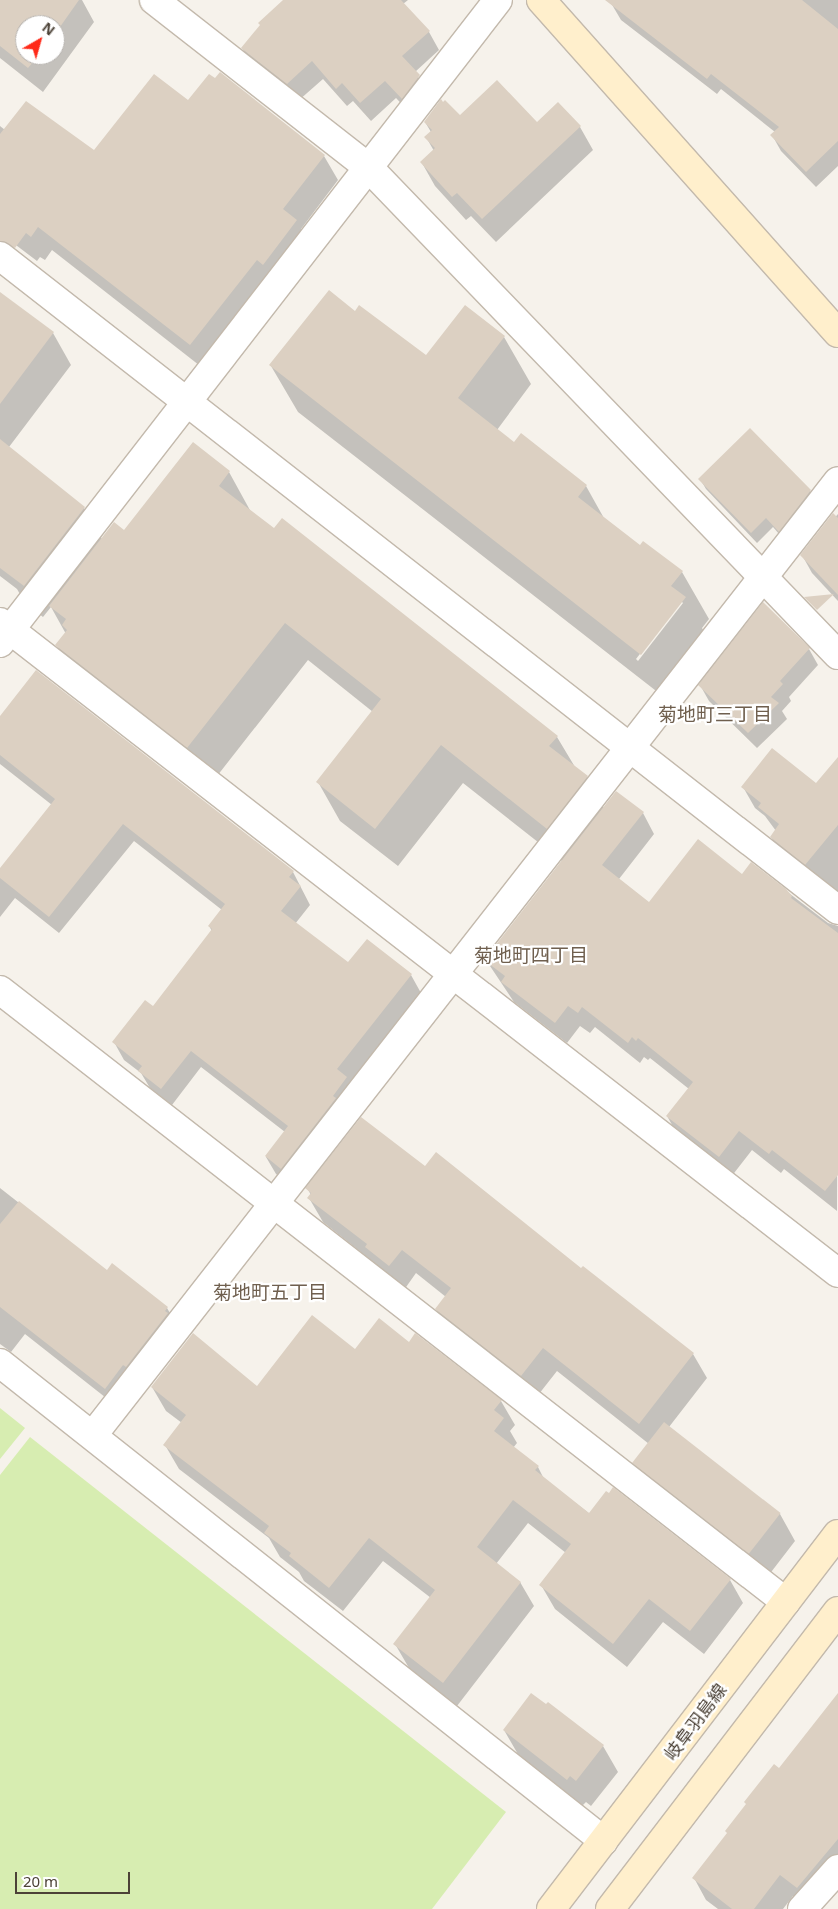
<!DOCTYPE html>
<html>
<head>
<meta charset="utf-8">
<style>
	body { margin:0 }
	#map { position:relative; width:838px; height:1909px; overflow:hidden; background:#f6f2eb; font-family:"Noto Sans","Noto Sans JP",sans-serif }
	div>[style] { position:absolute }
	.green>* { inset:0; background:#d7edb1 }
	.shadow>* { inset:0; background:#0003 }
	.building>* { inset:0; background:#dcd0c2; transform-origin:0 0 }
	.roads { filter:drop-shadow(1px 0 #c3b9ac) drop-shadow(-1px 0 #c3b9ac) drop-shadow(0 1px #c3b9ac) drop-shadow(0 -1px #c3b9ac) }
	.street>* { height:28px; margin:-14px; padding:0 14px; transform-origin:14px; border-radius:14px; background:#fff }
	.secondary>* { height:28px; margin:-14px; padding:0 14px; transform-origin:14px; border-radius:14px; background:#ffefcc }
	span { translate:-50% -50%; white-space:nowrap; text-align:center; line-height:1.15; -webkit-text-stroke:4.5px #fff; paint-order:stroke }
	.street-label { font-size:18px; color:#4c4237 }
	.neighbourhood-label { font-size:19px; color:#6f5f4e }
	.north { position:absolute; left:15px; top:15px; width:50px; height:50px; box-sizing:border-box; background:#fff; border:1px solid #b7b3af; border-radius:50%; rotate:38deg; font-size:14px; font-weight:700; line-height:20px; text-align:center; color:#4c4237 }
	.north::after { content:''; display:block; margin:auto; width:18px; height:22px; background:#ff2a19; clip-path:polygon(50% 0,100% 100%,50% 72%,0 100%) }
	.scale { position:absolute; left:15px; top:1872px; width:115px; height:22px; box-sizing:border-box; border:2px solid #4c4237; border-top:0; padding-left:6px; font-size:15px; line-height:18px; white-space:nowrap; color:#4c4237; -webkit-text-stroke:4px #fff; paint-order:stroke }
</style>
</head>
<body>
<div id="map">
	<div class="green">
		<i style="clip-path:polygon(0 1408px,25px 1428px,0 1459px)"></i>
		<i style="clip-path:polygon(30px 1437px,506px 1812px,432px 1909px,0 1909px,0 1475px)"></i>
	</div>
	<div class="shadow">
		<i style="clip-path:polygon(evenodd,0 0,82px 0,94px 22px,43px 92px,0 58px,0 0,25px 25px,55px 25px,55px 55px,25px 55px,25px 25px)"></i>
		<i style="clip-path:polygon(286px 0,408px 0,403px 4px,429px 32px,439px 50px,415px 72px,429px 95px,413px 116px,396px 98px,371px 121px,353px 101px,347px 106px,323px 79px,298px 101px,253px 66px,242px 48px)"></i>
		<i style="clip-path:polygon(614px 0,838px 0,838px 166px,816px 187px,781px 151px,772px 135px,775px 132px,721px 89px,717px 94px,621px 20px,611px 3px)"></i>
		<i style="clip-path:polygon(188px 102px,324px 156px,338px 180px,301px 229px,310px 245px,204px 369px,52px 250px,45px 260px,40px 257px,37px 261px,0 233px,0 126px,5px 130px,94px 151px)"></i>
		<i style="clip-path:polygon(459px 117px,580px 127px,593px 150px,496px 242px,471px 216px,466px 220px,435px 186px,422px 163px,434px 151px,426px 137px,431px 132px,425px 122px)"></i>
		<i style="clip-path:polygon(0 293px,53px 333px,71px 365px,9px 447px,84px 508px,102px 539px,124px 532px,193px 443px,229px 472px,251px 512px,557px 737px,575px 767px,587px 777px,604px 808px,643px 813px,654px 834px,619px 879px,649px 903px,742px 876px,751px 864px,828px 923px,838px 926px,837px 1211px,784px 1169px,781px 1173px,752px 1150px,731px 1177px,679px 1137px,667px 1116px,689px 1089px,650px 1058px,648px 1060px,644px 1057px,640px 1063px,595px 1027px,590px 1033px,580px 1026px,567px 1043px,514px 1002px,486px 960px,562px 861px,463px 783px,398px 866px,340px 821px,318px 782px,373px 712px,308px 660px,210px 785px,79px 684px,57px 645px,66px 634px,51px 607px,43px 617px,25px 603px,17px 589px,0 576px)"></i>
		<i style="clip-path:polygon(evenodd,355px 312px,426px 357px,504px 337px,531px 384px,497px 430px,514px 444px,586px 486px,605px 520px,640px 547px,682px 572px,709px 619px,702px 628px,712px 645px,669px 701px,298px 412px,271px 366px,355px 312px,681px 601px,683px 603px,638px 661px,636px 659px,681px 601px)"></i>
		<i style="clip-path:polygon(700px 479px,810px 491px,816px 501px,785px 541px,773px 527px,757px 543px,706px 489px)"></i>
		<i style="clip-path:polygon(838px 514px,838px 601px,812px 573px,802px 555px)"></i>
		<i style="clip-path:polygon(809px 649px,818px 665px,789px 697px,791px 701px,782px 711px,787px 719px,757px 748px,709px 701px,700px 685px)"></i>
		<i style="clip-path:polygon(0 727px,293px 872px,310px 905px,295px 924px,348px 964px,367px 940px,411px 975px,421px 993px,349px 1084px,356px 1096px,291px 1186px,276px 1174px,266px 1157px,285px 1132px,201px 1067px,172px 1105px,150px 1088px,141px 1073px,124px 1060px,114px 1042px,153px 1008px,212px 931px,209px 926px,222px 910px,134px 841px,59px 933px,15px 898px,0 917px,0 870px,52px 805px,0 764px)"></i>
		<i style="clip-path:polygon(838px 759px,838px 900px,783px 857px,771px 837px,776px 831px,765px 816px,755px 808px,743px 787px,817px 785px)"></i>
		<i style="clip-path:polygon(425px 1168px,581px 1270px,583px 1268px,693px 1354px,707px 1378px,669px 1427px,780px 1514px,795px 1541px,765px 1580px,650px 1490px,634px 1463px,649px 1444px,557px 1371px,535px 1399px,450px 1333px,436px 1309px,446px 1297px,416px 1273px,404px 1290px,380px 1271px,376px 1264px,323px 1222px,309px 1198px,311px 1195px,307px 1188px)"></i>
		<i style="clip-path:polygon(0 1188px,107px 1272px,167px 1308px,177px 1325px,115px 1405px,25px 1334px,11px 1352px,0 1344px)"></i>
		<i style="clip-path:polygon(409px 1343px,501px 1401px,515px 1425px,510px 1431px,517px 1443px,513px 1448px,538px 1467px,544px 1479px,590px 1514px,730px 1580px,743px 1603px,704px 1654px,663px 1622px,627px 1667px,555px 1609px,541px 1585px,566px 1553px,528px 1523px,496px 1564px,520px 1582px,534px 1606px,457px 1706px,409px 1668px,395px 1644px,431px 1598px,383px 1561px,343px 1611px,304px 1581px,299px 1572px,280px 1557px,269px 1538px,179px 1469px,165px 1445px,182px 1423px,166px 1411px,152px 1387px,257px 1387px,355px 1351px)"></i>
		<i style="clip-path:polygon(838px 1696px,838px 1883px,809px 1909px,793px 1896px,783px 1909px,718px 1909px,706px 1900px,694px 1878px)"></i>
		<i style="clip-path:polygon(504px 1730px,603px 1746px,618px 1772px,591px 1806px,586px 1802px,582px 1806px,519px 1756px)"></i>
	</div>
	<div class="building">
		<i style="clip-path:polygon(0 0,79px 0,55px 34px,55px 25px,25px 25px,25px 55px,39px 55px,28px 68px,0 46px)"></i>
		<i style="clip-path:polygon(283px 0,401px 0,430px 31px,402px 56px,420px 75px,402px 99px,385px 81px,360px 103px,342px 83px,336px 89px,312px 61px,287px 84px,241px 48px,260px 25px,258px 23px)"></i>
		<i style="clip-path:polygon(605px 0,802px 0,838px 29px,838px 141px,806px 172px,770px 135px,779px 127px,711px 74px,707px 79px)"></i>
		<i style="clip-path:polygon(220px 72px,325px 155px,283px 209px,297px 220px,263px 265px,257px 260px,190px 345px,38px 227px,31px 237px,26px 233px,15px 248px,0 241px,0 134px,26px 101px,94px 150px,154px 74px,188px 100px,209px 74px,215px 78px)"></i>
		<i style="clip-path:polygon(497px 80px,537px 122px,558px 102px,581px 126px,482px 219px,457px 193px,452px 197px,420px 162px,435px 148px,424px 137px,432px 130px,424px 122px,441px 99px,443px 102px,445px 100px,460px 115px)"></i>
		<i style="clip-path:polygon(329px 290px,355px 311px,359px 305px,426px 355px,465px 305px,505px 336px,458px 398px,514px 442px,521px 433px,587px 485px,578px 497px,640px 545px,643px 541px,683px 571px,671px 586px,686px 597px,641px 655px,269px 365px)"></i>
		<i style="clip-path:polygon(0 292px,54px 332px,0 404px)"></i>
		<i style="clip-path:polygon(750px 428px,811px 490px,779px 532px,766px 518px,751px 533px,698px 479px)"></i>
		<i style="clip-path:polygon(0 439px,85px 507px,24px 586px,0 568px)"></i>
		<i style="clip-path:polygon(193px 442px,230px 471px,219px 486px,274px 528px,282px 518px,558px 736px,549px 746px,588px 776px,547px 829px,441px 745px,375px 829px,316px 782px,381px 699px,285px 623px,187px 748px,55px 645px,67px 630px,62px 625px,66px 619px,49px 606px,114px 522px,124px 530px)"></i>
		<i style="clip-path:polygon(833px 513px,838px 518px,838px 595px,800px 555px)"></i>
		<i style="clip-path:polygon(834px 594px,817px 610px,804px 597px)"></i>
		<i style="clip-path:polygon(763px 602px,810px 648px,780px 681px,783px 684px,771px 697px,779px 703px,748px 733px,698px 685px)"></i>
		<i style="clip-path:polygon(36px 670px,294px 871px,289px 877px,301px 886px,281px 911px,348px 962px,367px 939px,412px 974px,337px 1069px,347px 1077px,333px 1096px,336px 1098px,281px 1169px,265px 1156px,288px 1126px,191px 1051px,161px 1089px,138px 1071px,142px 1066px,112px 1042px,145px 1000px,153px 1006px,212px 929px,208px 926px,225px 904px,123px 824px,49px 917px,0 878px,0 868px,55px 799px,0 755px,0 716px)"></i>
		<i style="clip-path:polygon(772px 748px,816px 783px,838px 757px,838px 825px,805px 865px,770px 837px,779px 824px,758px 807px,761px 803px,741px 787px)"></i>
		<i style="clip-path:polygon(616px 791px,644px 812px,602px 865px,649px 902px,698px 839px,742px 874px,751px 862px,786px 889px,792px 896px,791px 898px,838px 933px,838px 1175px,825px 1191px,772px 1150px,769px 1154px,739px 1131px,719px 1157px,666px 1116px,693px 1082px,638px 1038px,636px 1041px,632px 1037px,628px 1043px,582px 1007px,578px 1013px,568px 1006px,555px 1023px,501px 982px,505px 976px,484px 960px)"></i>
		<i style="clip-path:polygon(361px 1117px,425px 1166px,436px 1152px,581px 1268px,583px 1266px,694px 1353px,639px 1424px,543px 1348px,521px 1376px,435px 1309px,451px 1288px,402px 1250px,389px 1266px,365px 1247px,367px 1244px,307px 1198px,311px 1193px,305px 1188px)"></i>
		<i style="clip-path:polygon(19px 1201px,107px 1270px,112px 1263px,168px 1307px,165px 1311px,168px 1313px,126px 1367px,123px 1365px,105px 1389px,0 1307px,0 1224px)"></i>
		<i style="clip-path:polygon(312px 1315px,355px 1349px,379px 1318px,409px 1342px,415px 1333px,502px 1400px,494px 1410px,504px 1418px,494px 1431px,539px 1466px,535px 1470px,589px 1513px,606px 1491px,609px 1493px,613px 1487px,731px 1579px,690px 1631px,649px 1599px,613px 1644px,539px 1585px,571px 1544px,513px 1500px,477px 1547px,521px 1582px,443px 1683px,393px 1644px,435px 1590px,369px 1538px,329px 1588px,289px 1556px,291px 1553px,264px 1533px,269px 1526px,163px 1445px,186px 1415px,151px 1387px,193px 1333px,257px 1386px)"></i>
		<i style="left:664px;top:1422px;width:148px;height:52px;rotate:38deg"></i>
		<i style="clip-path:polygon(531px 1693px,546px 1704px,548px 1702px,604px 1745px,576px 1781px,570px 1776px,567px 1780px,503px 1730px)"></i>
		<i style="clip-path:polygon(838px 1693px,838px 1839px,797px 1888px,780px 1875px,754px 1909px,732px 1909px,692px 1878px,727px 1833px,725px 1831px,746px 1804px,744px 1802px,774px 1764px,779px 1768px)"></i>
	</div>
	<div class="roads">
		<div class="street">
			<i style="left:154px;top:0;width:273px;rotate:38deg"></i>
			<i style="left:369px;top:168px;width:676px;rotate:46.08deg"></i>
			<i style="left:0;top:256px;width:1063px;rotate:37.97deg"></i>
			<i style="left:0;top:622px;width:1061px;rotate:37.84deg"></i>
			<i style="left:0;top:643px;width:813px;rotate:-52.24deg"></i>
			<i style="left:0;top:990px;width:996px;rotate:37.91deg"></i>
			<i style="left:0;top:1363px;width:770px;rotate:38.36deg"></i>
			<i style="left:93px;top:1435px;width:1210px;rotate:-52.01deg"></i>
			<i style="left:802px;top:1909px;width:54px;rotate:-48deg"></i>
		</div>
		<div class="secondary">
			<i style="left:541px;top:0;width:446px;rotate:48.3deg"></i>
			<i style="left:551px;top:1909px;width:472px;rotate:-52.6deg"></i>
			<i style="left:610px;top:1909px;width:375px;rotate:-52.6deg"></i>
		</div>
	</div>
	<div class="street-label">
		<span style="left:695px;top:1722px;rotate:-53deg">岐阜羽島線</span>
	</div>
	<div class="neighbourhood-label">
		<span style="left:715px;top:715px">菊地町三丁目</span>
		<span style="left:531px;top:956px">菊地町四丁目</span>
		<span style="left:270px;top:1293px">菊地町五丁目</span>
	</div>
	<div class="north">N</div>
	<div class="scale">20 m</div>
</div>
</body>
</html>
